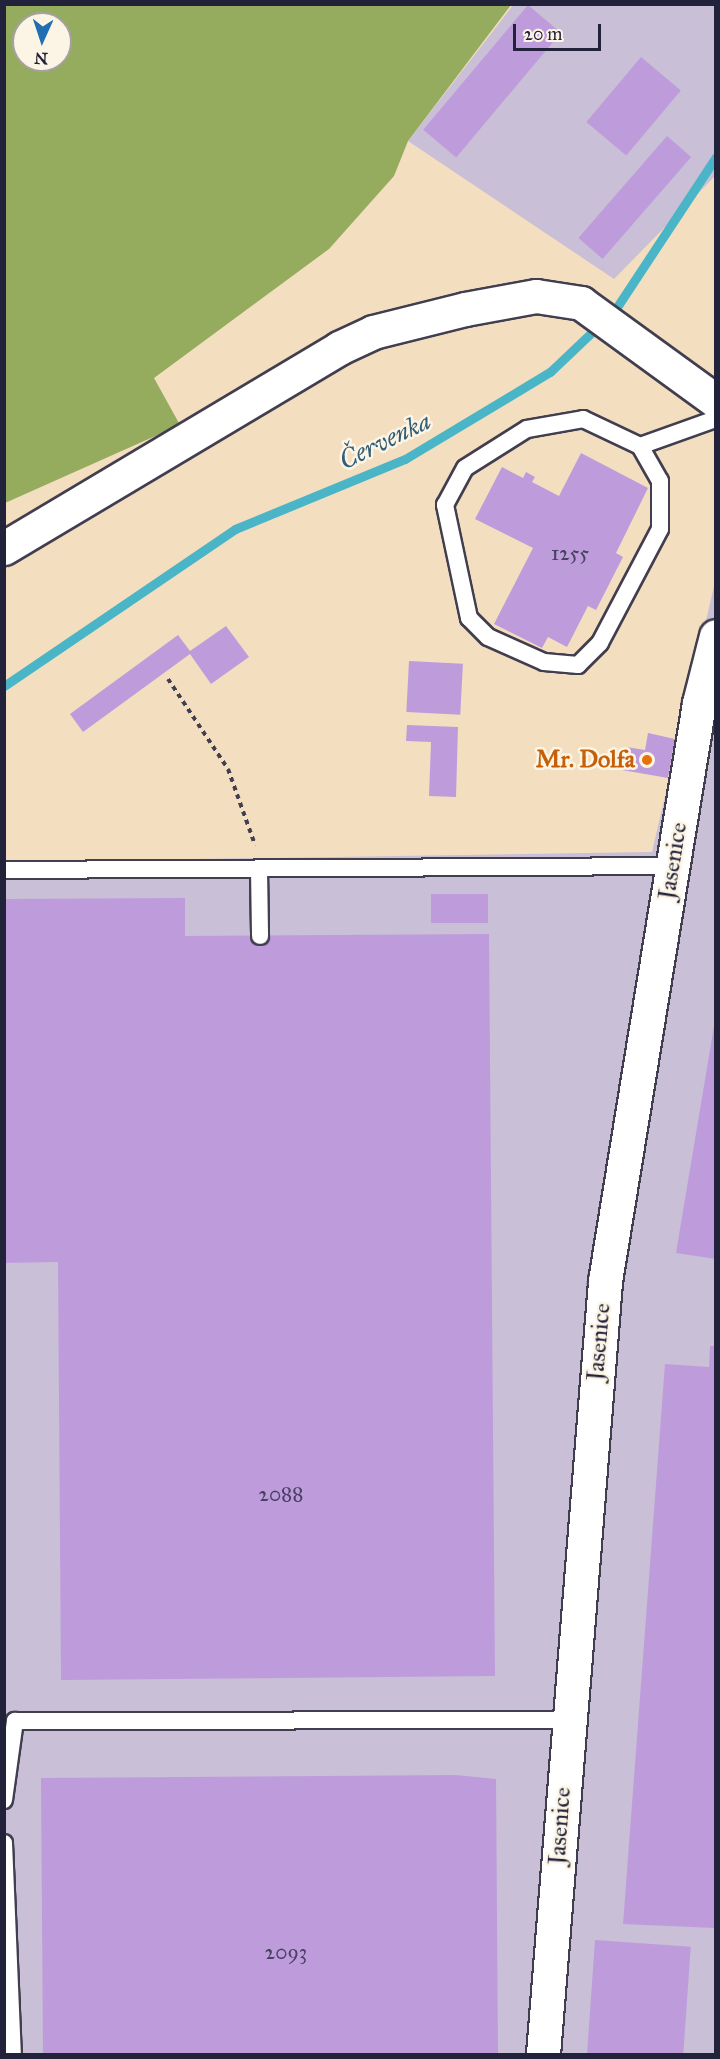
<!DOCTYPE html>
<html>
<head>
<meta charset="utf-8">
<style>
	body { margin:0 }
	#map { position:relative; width:720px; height:2059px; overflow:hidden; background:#f3dec0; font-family:"IM FELL Great Primer",serif }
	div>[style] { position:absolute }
	.industrial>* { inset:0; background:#c9bfd7 }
	.forest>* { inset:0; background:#95ac5e }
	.stream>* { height:9px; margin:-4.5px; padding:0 4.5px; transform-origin:4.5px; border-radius:4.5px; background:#4ab5c7 }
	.building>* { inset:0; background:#be9cdc; transform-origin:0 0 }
	.path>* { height:4px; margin-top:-2px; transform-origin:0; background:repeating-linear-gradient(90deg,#413e4f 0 4.5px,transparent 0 9px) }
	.roads { filter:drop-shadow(2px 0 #413e4f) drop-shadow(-2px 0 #413e4f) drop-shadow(0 2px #413e4f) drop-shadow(0 -2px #413e4f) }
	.service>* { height:16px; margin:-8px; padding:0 8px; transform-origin:8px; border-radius:8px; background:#fff }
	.minor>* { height:33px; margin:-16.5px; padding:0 16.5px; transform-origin:16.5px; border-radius:16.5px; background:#fff }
	.dots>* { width:16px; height:16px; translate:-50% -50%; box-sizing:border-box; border:3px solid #fcf5e5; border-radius:50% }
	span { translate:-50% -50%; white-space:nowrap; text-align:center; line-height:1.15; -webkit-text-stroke:5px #fcf5e5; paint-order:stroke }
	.number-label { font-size:21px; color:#494063 }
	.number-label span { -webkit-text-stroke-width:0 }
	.food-label { font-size:24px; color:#c56008; font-weight:700 }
	.right { translate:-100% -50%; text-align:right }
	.street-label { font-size:24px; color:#22223b }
	.water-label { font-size:26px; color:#325d73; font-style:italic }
	.frame { position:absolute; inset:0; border:6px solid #22223b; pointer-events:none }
	.north { position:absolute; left:12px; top:12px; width:60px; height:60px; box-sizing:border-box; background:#fcf5e5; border:2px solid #a5a1a1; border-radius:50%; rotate:183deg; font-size:16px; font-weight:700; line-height:24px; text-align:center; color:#22223b }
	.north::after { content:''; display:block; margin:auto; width:21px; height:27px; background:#1f6fb2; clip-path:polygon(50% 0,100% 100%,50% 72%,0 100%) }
	.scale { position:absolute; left:513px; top:24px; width:88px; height:27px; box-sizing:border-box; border:3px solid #22223b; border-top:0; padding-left:8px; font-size:18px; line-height:21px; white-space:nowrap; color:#22223b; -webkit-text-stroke:4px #fcf5e5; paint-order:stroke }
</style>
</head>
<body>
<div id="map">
	<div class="industrial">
		<i style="clip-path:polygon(513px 5px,715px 5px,715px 176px,614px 279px,408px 141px)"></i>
		<i style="clip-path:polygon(715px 582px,715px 2054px,5px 2054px,4px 862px,652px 852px)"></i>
	</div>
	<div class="forest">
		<i style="clip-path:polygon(evenodd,5px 5px,511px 5px,408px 141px,394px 176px,329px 249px,154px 378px,180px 425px,5px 503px,5px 5px,24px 24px,60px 24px,60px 60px,24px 60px,24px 24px)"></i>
	</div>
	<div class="stream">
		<i style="left:4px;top:686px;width:279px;rotate:-34.2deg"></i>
		<i style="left:235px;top:529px;width:184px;rotate:-22.4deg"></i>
		<i style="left:405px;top:459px;width:169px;rotate:-31deg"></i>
		<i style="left:550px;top:372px;width:90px;rotate:-43.6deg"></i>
		<i style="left:615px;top:310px;width:183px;rotate:-56.6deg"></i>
	</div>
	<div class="building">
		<i style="left:528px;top:5px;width:43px;height:163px;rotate:40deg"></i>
		<i style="left:641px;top:57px;width:52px;height:85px;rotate:40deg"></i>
		<i style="left:667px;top:136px;width:32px;height:135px;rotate:41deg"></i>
		<i style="clip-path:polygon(581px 453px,648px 488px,616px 553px,623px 557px,596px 610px,588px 606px,567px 647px,548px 637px,542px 648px,494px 624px,533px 548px,475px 519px,502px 467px,523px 478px,526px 472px,535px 477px,532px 482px,559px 496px)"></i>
		<i style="clip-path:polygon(226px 626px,249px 657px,211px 684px,190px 654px,83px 732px,70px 714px,178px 635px,190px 651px)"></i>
		<i style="left:409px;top:661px;width:54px;height:51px;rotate:3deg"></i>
		<i style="clip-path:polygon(407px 725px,458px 727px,456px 797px,429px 796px,431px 742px,406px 741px)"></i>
		<i style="clip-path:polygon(648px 733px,675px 739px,668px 778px,622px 770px,626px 747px,645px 750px)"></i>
		<i style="left:431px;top:894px;width:57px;height:29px"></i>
		<i style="clip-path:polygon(185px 898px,185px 936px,489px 934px,495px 1676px,61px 1680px,58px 1262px,4px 1263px,4px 899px)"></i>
		<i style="clip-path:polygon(714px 1026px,716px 1026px,716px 1259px,676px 1253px)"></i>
		<i style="clip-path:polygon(710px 1346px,716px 1346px,715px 1928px,623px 1924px,665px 1364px,709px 1367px)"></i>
		<i style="clip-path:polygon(456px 1775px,496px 1779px,498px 2054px,43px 2054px,41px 1778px)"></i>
		<i style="left:595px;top:1940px;width:96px;height:114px;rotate:4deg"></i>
	</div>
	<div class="path">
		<i style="left:168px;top:679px;width:108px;rotate:56.3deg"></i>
		<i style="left:228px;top:769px;width:81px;rotate:70.4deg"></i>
	</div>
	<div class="roads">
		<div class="service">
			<i style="left:640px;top:446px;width:40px;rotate:60.3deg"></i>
			<i style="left:660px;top:481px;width:48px;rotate:90deg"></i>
			<i style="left:660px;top:529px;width:129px;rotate:117.8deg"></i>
			<i style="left:600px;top:643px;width:31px;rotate:135deg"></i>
			<i style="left:578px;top:665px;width:34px;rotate:-175deg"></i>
			<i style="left:544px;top:662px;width:61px;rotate:-155.9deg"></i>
			<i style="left:488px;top:637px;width:27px;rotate:-135deg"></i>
			<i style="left:469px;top:618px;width:116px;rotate:-102deg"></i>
			<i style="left:445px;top:505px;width:42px;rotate:-61.6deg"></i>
			<i style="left:465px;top:468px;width:73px;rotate:-32.2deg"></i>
			<i style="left:527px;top:429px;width:57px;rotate:-10.1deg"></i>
			<i style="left:583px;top:419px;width:63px;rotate:25.3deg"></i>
			<i style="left:640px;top:446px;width:81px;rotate:-19.6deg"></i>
			<i style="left:259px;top:869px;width:67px;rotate:89.1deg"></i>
			<i style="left:4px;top:870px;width:668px;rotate:-0.34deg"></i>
			<i style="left:4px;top:1800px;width:80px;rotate:-82.1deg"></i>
			<i style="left:15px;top:1721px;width:553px;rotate:-0.1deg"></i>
			<i style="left:4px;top:1843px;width:211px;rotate:87.6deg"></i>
		</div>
		<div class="minor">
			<i style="left:4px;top:548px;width:390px;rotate:-30.8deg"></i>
			<i style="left:339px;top:348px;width:38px;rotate:-25deg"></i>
			<i style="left:373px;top:332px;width:95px;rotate:-14deg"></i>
			<i style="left:465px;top:309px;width:72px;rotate:-10.4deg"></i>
			<i style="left:536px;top:296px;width:46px;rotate:8.8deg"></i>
			<i style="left:581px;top:303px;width:167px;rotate:36deg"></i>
			<i style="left:543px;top:2054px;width:775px;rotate:-85.41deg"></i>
			<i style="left:605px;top:1281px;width:586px;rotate:-80.76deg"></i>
			<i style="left:699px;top:703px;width:69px;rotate:-75.8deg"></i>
		</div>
	</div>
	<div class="dots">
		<i style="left:647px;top:760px;background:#e8710a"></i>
	</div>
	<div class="number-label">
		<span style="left:570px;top:553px">1255</span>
		<span style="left:281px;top:1494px">2088</span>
		<span style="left:286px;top:1952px">2093</span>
	</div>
	<div class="food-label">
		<span class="right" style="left:635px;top:760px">Mr. Dolfa</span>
	</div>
	<div class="street-label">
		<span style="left:673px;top:861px;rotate:-81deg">Jasenice</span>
		<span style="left:599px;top:1342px;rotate:-85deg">Jasenice</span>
		<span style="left:560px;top:1826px;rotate:-86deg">Jasenice</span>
	</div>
	<div class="water-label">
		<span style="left:385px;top:441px;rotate:-26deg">Červenka</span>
	</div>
	<div class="frame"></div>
	<div class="north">N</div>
	<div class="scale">20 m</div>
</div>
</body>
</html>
